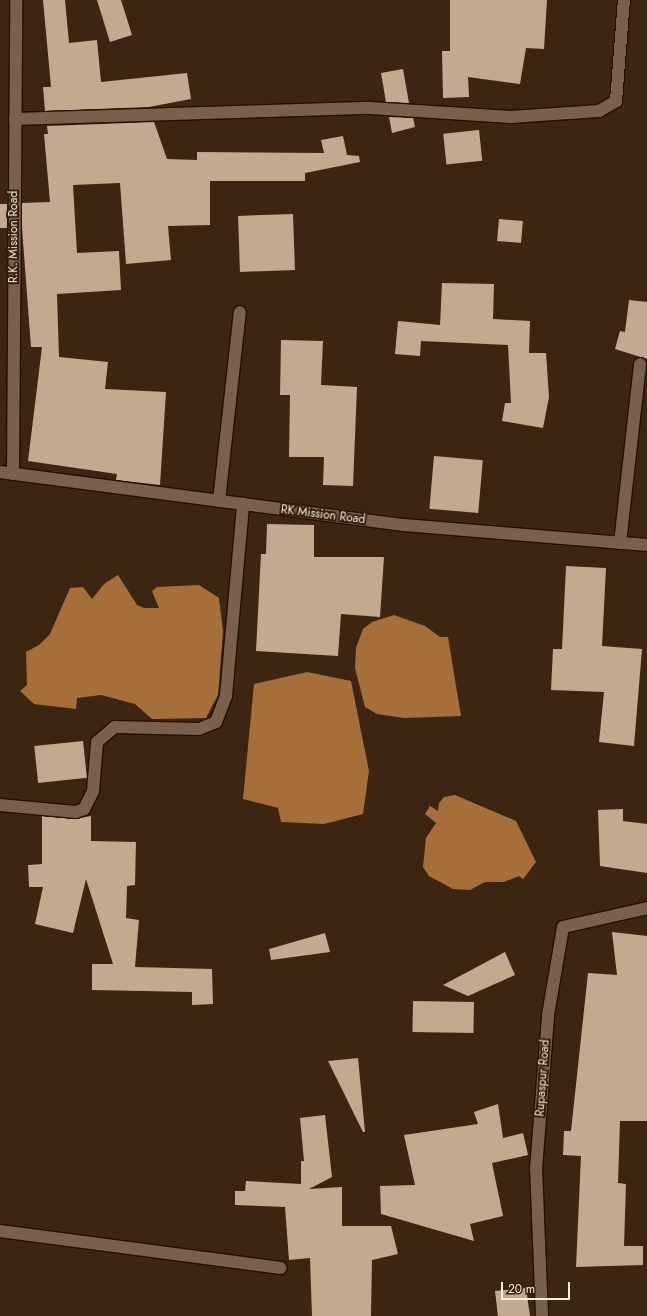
<!DOCTYPE html>
<html>
<head>
<meta charset="utf-8">
<style>
	body { margin:0 }
	#map { position:relative; width:647px; height:1316px; overflow:hidden; background:#3c2612; font-family:Jost,sans-serif }
	div>[style] { position:absolute }
	.water>* { inset:0; background:#a66f39 }
	.building>* { inset:0; background:#c4a991; transform-origin:0 0 }
	.roads { filter:drop-shadow(1px 0 #220f00) drop-shadow(-1px 0 #220f00) drop-shadow(0 1px #220f00) drop-shadow(0 -1px #220f00) }
	.minor>* { height:12px; margin:-6px; padding:0 6px; transform-origin:6px; border-radius:6px; background:#78604a }
	span { translate:-50% -50%; white-space:nowrap; text-align:center; line-height:1.15; -webkit-text-stroke:4px #311d08; paint-order:stroke }
	.street-label { font-size:12px; color:#feefe2 }
	.scale { position:absolute; left:501px; top:1282px; width:69px; height:18px; box-sizing:border-box; border:2px solid #feefe2; border-top:0; padding-left:5px; font-size:12px; line-height:14px; white-space:nowrap; color:#feefe2; -webkit-text-stroke:3px #311d08; paint-order:stroke }
</style>
</head>
<body>
<div id="map">
	<div class="water">
		<i style="clip-path:polygon(118px 575px,137px 605px,144px 608px,159px 608px,152px 591px,157px 587px,199px 585px,219px 598px,223px 631px,218px 695px,206px 718px,152px 719px,135px 704px,101px 695px,77px 698px,76px 709px,34px 704px,20px 691px,27px 685px,26px 652px,39px 645px,50px 634px,70px 588px,83px 587px,92px 599px,104px 584px)"></i>
		<i style="clip-path:polygon(394px 615px,425px 626px,440px 637px,448px 637px,461px 716px,404px 718px,377px 714px,365px 707px,355px 668px,356px 648px,363px 629px,372px 622px)"></i>
		<i style="clip-path:polygon(307px 672px,351px 681px,369px 771px,363px 814px,324px 824px,281px 822px,278px 808px,243px 799px,254px 684px)"></i>
		<i style="clip-path:polygon(455px 795px,516px 821px,536px 862px,523px 879px,519px 876px,504px 882px,485px 882px,470px 890px,453px 889px,429px 876px,423px 867px,426px 838px,436px 823px,425px 814px,430px 806px,438px 811px,439px 803px,444px 797px)"></i>
	</div>
	<div class="building">
		<i style="clip-path:polygon(43px 0,65px 0,69px 43px,97px 40px,101px 82px,187px 73px,191px 99px,149px 107px,45px 111px,43px 87px,51px 87px)"></i>
		<i style="clip-path:polygon(97px 0,121px 0,132px 35px,110px 42px)"></i>
		<i style="clip-path:polygon(450px 0,547px 0,544px 49px,526px 48px,520px 84px,468px 77px,469px 97px,443px 98px,442px 51px,450px 51px)"></i>
		<i style="clip-path:polygon(403px 69px,409px 103px,386px 102px,381px 73px)"></i>
		<i style="clip-path:polygon(389px 117px,413px 118px,415px 127px,392px 133px)"></i>
		<i style="clip-path:polygon(154px 122px,167px 159px,197px 160px,197px 152px,324px 153px,321px 140px,343px 136px,347px 155px,359px 156px,360px 162px,305px 173px,305px 181px,210px 181px,210px 225px,168px 226px,171px 260px,126px 264px,120px 183px,73px 185px,77px 253px,119px 251px,121px 290px,57px 294px,59px 357px,108px 362px,105px 389px,166px 392px,160px 485px,116px 480px,117px 474px,28px 461px,42px 347px,31px 347px,22px 228px,22px 203px,50px 202px,44px 134px,48px 134px,47px 126px)"></i>
		<i style="left:479px;top:130px;width:31px;height:36px;rotate:84deg"></i>
		<i style="left:0;top:204px;width:7px;height:24px"></i>
		<i style="left:293px;top:214px;width:56px;height:55px;rotate:88deg"></i>
		<i style="left:499px;top:219px;width:24px;height:22px;rotate:5deg"></i>
		<i style="clip-path:polygon(442px 283px,494px 284px,493px 319px,530px 321px,529px 353px,546px 353px,549px 397px,543px 428px,502px 421px,505px 403px,511px 403px,508px 345px,421px 341px,420px 356px,395px 354px,398px 321px,440px 325px)"></i>
		<i style="clip-path:polygon(629px 300px,647px 302px,647px 359px,615px 349px,620px 331px,625px 332px)"></i>
		<i style="clip-path:polygon(281px 340px,323px 341px,321px 385px,357px 387px,353px 486px,323px 485px,324px 457px,289px 457px,290px 395px,280px 395px)"></i>
		<i style="left:434px;top:456px;width:49px;height:53px;rotate:5deg"></i>
		<i style="clip-path:polygon(267px 524px,314px 525px,314px 557px,384px 557px,380px 617px,341px 614px,338px 656px,256px 651px,261px 554px,266px 554px)"></i>
		<i style="clip-path:polygon(566px 566px,606px 568px,602px 646px,642px 649px,634px 746px,599px 742px,604px 692px,551px 690px,553px 649px,562px 649px)"></i>
		<i style="left:83px;top:741px;width:37px;height:49px;rotate:84deg"></i>
		<i style="clip-path:polygon(623px 809px,623px 821px,647px 824px,647px 873px,600px 866px,598px 810px)"></i>
		<i style="clip-path:polygon(42px 816px,75px 819px,91px 816px,91px 841px,136px 842px,135px 885px,127px 886px,126px 918px,139px 920px,135px 967px,212px 969px,213px 1004px,192px 1005px,192px 992px,92px 990px,92px 964px,113px 964px,86px 879px,73px 933px,35px 924px,43px 887px,29px 887px,28px 865px,42px 864px)"></i>
		<i style="clip-path:polygon(612px 932px,647px 936px,647px 1121px,620px 1121px,618px 1183px,626px 1184px,624px 1246px,643px 1246px,643px 1265px,576px 1267px,581px 1156px,563px 1155px,564px 1131px,571px 1131px,588px 973px,617px 975px)"></i>
		<i style="clip-path:polygon(325px 933px,330px 952px,271px 960px,269px 949px)"></i>
		<i style="clip-path:polygon(505px 952px,515px 975px,468px 996px,443px 985px)"></i>
		<i style="left:413px;top:1001px;width:61px;height:31px;rotate:1deg"></i>
		<i style="clip-path:polygon(358px 1058px,365px 1132px,363px 1132px,328px 1061px)"></i>
		<i style="clip-path:polygon(498px 1104px,503px 1138px,523px 1133px,528px 1155px,492px 1163px,503px 1216px,470px 1224px,474px 1241px,381px 1214px,380px 1186px,415px 1185px,404px 1135px,478px 1124px,474px 1112px)"></i>
		<i style="clip-path:polygon(325px 1115px,332px 1177px,309px 1189px,342px 1187px,342px 1226px,391px 1226px,398px 1254px,372px 1260px,371px 1316px,312px 1316px,310px 1258px,289px 1260px,285px 1207px,235px 1205px,235px 1191px,245px 1191px,246px 1181px,301px 1184px,301px 1161px,304px 1161px,300px 1118px)"></i>
		<i style="clip-path:polygon(526px 1288px,530px 1316px,498px 1316px,495px 1291px)"></i>
	</div>
	<div class="roads">
		<div class="minor">
			<i style="left:15px;top:119px;width:355px;rotate:-1.8deg"></i>
			<i style="left:370px;top:108px;width:141px;rotate:3.7deg"></i>
			<i style="left:511px;top:117px;width:88px;rotate:-3.9deg"></i>
			<i style="left:599px;top:111px;width:20px;rotate:-30deg"></i>
			<i style="left:616px;top:101px;width:101px;rotate:-85.5deg"></i>
			<i style="left:0;top:472px;width:407px;rotate:7.5deg"></i>
			<i style="left:404px;top:525px;width:244px;rotate:4.7deg"></i>
			<i style="left:13px;top:474px;width:474px;rotate:-89.6deg"></i>
			<i style="left:219px;top:501px;width:190px;rotate:-83.7deg"></i>
			<i style="left:620px;top:543px;width:180px;rotate:-83.6deg"></i>
			<i style="left:0;top:805px;width:76px;rotate:5.3deg"></i>
			<i style="left:76px;top:812px;width:9px;rotate:-21deg"></i>
			<i style="left:84px;top:809px;width:20px;rotate:-63deg"></i>
			<i style="left:93px;top:791px;width:49px;rotate:-85.3deg"></i>
			<i style="left:97px;top:742px;width:23px;rotate:-40deg"></i>
			<i style="left:115px;top:727px;width:84px;rotate:1.4deg"></i>
			<i style="left:199px;top:729px;width:18px;rotate:-22deg"></i>
			<i style="left:216px;top:722px;width:28px;rotate:-69deg"></i>
			<i style="left:226px;top:696px;width:193px;rotate:-84.9deg"></i>
			<i style="left:0;top:1231px;width:283px;rotate:7.5deg"></i>
			<i style="left:542px;top:1316px;width:147px;rotate:-92.3deg"></i>
			<i style="left:536px;top:1169px;width:154px;rotate:-85.5deg"></i>
			<i style="left:548px;top:1015px;width:89px;rotate:-80.3deg"></i>
			<i style="left:563px;top:927px;width:86px;rotate:-12.7deg"></i>
		</div>
	</div>
	<div class="street-label">
		<span style="left:14px;top:237px;rotate:-90deg">R.K. Mission Road</span>
		<span style="left:323px;top:515px;rotate:7deg">RK Mission Road</span>
		<span style="left:543px;top:1078px;rotate:-86deg">Rupaspur Road</span>
	</div>
	<div class="scale">20 m</div>
</div>
</body>
</html>
